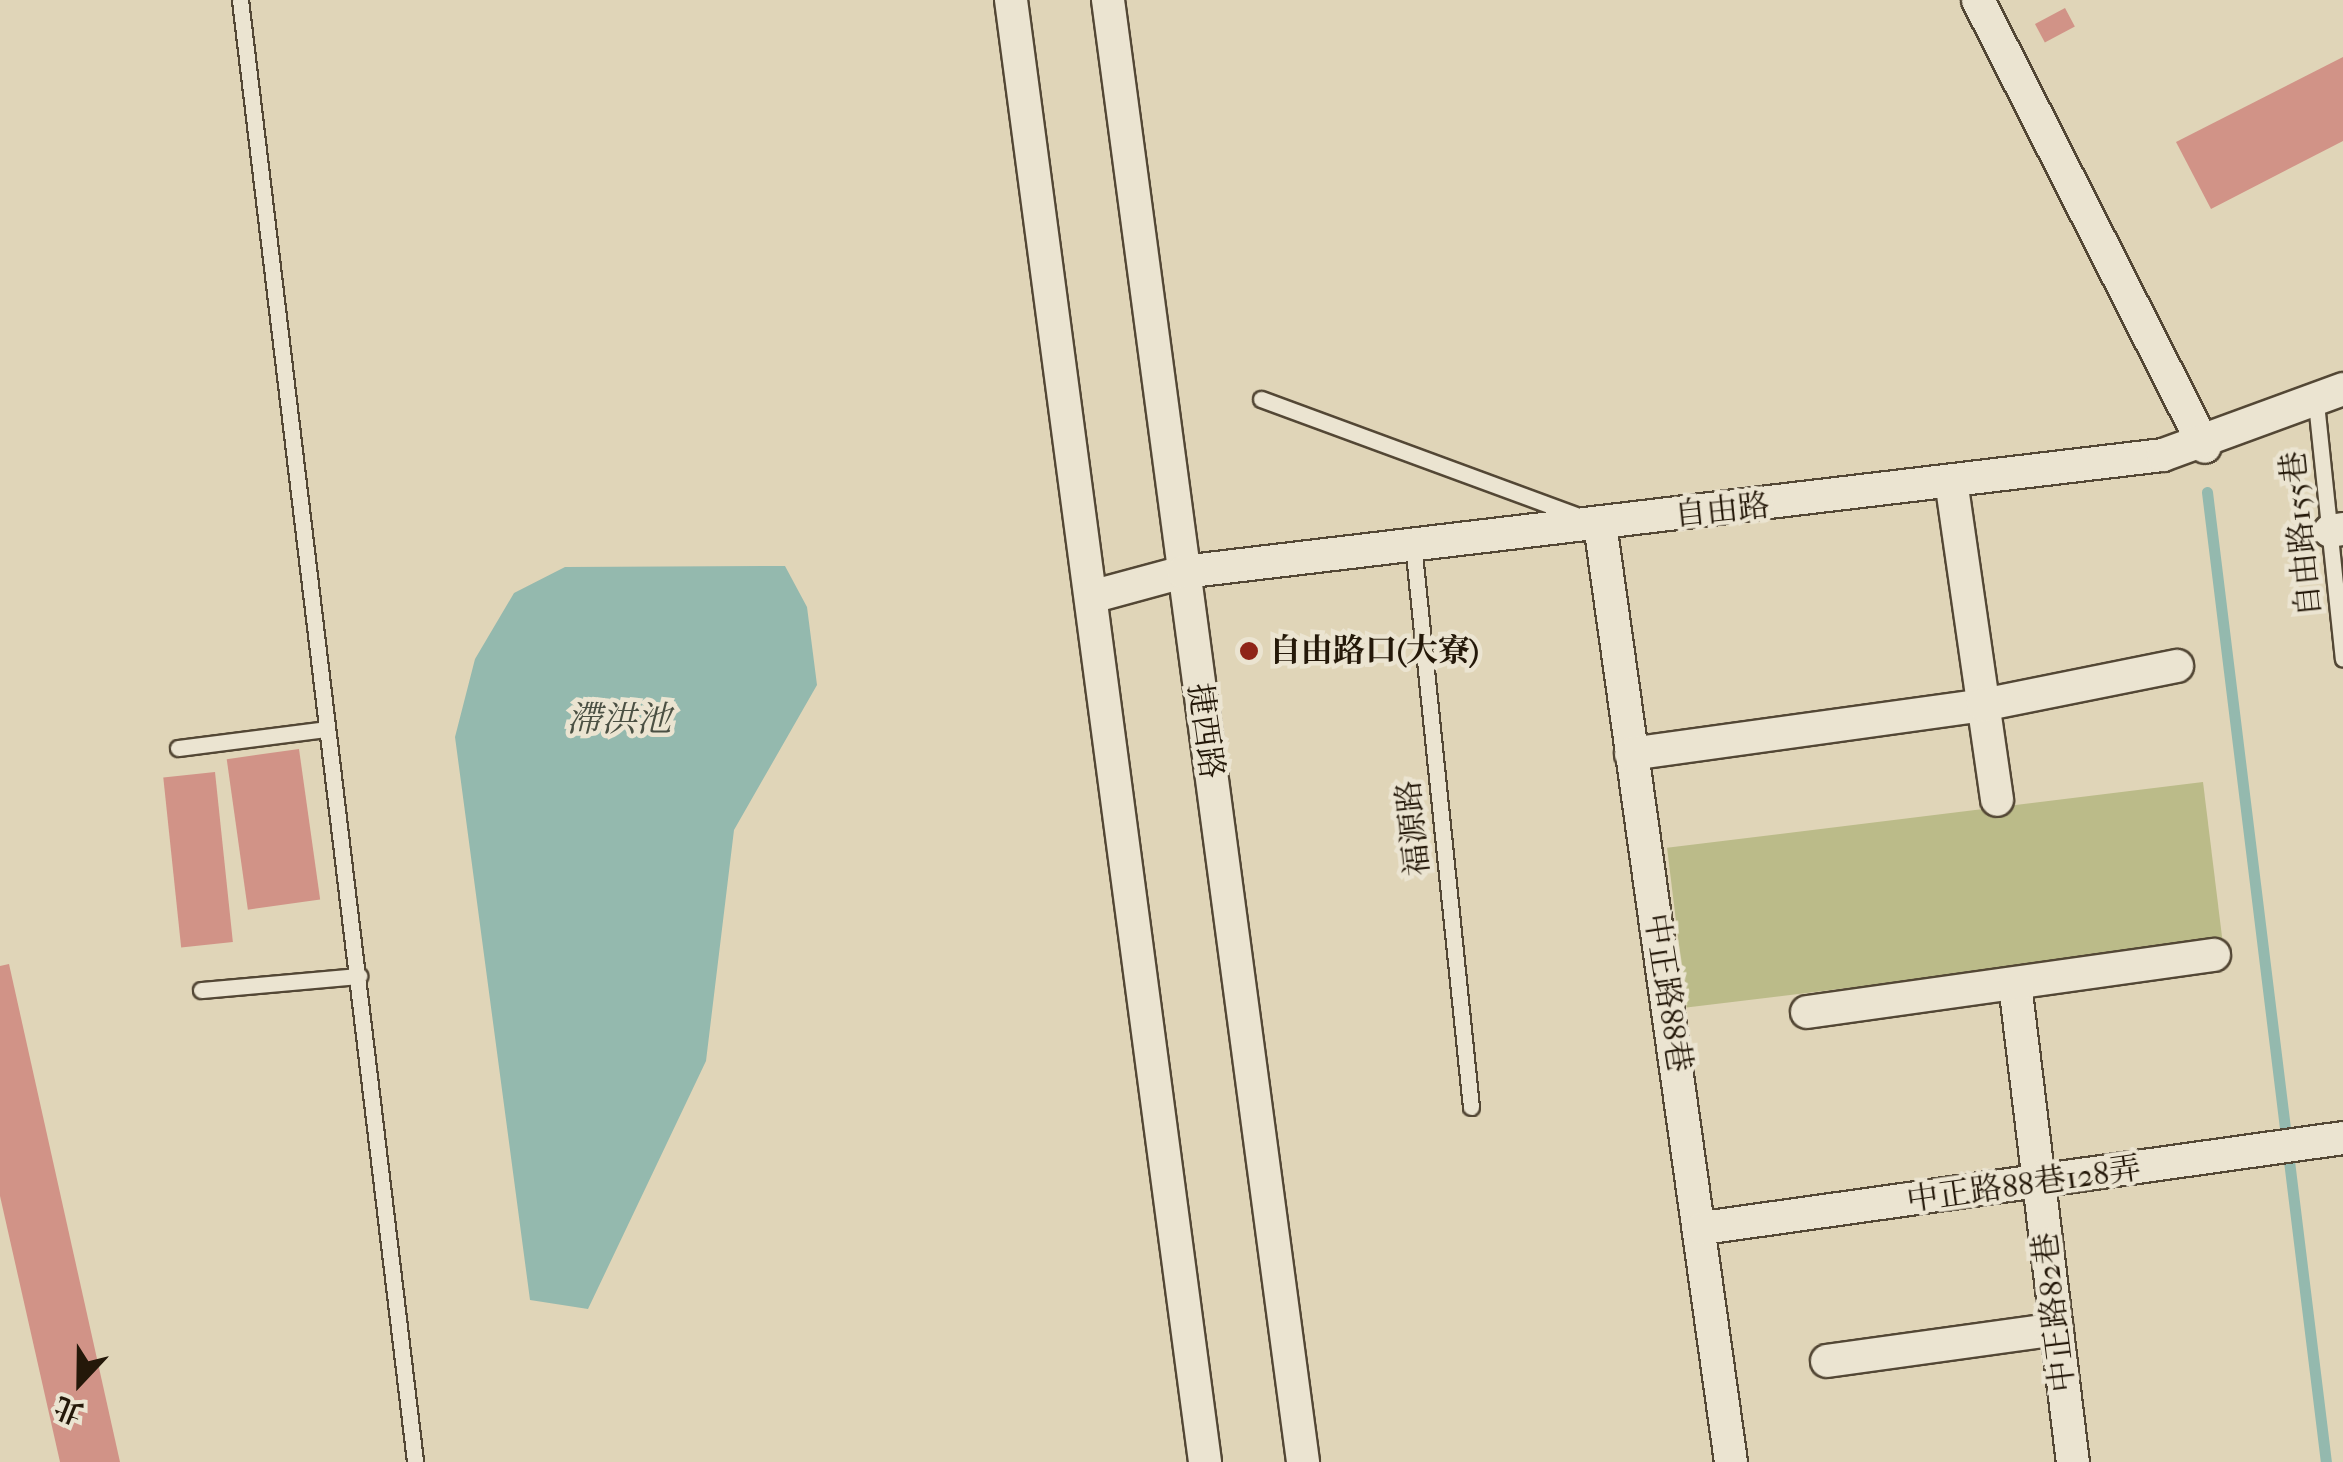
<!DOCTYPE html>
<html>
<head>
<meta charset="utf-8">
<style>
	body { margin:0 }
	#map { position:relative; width:2343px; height:1462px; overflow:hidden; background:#e0d5b8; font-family:"IM FELL French Canon","Noto Serif TC",serif }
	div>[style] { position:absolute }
	.green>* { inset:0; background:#bbbb89; transform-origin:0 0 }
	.water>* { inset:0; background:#94b9ae }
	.stream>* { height:11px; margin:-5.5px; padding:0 5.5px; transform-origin:5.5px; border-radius:5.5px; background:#94b9ae }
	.building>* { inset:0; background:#d19387; transform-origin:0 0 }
	.roads { filter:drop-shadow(2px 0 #534735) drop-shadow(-2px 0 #534735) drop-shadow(0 2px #534735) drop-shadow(0 -2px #534735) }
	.lane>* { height:15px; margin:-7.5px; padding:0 7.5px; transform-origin:7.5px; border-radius:7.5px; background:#ebe4d1 }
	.street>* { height:32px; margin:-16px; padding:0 16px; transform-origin:16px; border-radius:16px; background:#ebe4d1 }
	.dots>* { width:28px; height:28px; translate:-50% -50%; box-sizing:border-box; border:5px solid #ebe4d1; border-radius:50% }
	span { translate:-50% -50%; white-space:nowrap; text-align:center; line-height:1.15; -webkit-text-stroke:9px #ebe4d1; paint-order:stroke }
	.street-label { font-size:32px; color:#241809 }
	.poi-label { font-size:32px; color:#241809; font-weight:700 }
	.left { translate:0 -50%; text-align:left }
	.water-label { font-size:35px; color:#4b5043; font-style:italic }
	.north { position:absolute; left:30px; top:1332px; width:100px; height:100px; -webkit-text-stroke:8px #ebe4d1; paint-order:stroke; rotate:202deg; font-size:28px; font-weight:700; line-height:40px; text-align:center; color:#241809 }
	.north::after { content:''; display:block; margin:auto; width:35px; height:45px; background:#241809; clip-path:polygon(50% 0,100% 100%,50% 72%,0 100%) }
</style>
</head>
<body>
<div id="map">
	<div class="green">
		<i style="left:2203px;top:782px;width:161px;height:540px;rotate:83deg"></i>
	</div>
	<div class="water">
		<i style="clip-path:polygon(785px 566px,807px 607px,817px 685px,734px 830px,706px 1061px,588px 1309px,530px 1300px,455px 737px,475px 659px,514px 593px,565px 567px)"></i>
	</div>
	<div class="stream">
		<i style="left:2207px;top:492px;width:977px;rotate:83.01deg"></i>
	</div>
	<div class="building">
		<i style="left:2065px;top:8px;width:21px;height:34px;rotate:62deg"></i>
		<i style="clip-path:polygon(2343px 57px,2343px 141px,2211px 209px,2176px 142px)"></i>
		<i style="left:299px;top:749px;width:152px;height:73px;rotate:82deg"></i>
		<i style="left:215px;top:772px;width:171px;height:52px;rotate:84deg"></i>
		<i style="clip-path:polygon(9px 964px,120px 1462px,60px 1462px,0 1196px,0 966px)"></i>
	</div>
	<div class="roads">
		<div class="lane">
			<i style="left:240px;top:0;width:1472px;rotate:83.17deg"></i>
			<i style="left:1261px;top:399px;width:342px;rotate:20.2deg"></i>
			<i style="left:2316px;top:403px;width:257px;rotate:84deg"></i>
			<i style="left:1413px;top:544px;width:566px;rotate:84.12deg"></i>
			<i style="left:178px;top:748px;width:149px;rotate:-7.3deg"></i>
			<i style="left:201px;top:990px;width:159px;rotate:-5.1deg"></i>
		</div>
		<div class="street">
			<i style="left:1011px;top:0;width:1475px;rotate:82.44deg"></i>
			<i style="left:1108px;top:0;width:1475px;rotate:82.4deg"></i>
			<i style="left:1978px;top:0;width:501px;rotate:63.08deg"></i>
			<i style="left:1952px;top:487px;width:316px;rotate:81.8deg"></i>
			<i style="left:1600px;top:524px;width:947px;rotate:82.05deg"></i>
			<i style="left:2330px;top:531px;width:13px;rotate:-9deg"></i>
			<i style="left:1091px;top:597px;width:95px;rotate:-15.2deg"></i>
			<i style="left:1183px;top:572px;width:987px;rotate:-6.81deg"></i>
			<i style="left:2163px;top:455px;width:192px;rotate:-20.1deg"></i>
			<i style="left:1631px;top:754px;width:355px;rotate:-7.9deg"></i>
			<i style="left:1983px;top:705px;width:198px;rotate:-11.4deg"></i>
			<i style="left:2015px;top:984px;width:482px;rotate:83.1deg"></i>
			<i style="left:1807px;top:1012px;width:411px;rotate:-8deg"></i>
			<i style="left:1703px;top:1228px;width:646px;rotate:-8deg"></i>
			<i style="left:1827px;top:1361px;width:232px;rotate:-7.9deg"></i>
		</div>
	</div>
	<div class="dots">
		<i style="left:1249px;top:651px;background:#8f2418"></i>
	</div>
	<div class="street-label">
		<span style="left:1722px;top:511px;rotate:-6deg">自由路</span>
		<span style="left:2302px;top:534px;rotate:-96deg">自由路155巷</span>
		<span style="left:1205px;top:731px;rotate:82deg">捷西路</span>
		<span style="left:1414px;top:828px;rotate:-96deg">福源路</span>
		<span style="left:1667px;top:993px;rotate:81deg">中正路88巷</span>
		<span style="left:2024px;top:1185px;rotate:-8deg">中正路88巷128弄</span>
		<span style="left:2055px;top:1312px;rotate:-97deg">中正路82巷</span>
	</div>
	<div class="poi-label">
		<span class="left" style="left:1269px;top:651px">自由路口(大寮)</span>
	</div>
	<div class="water-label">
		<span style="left:619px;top:720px">滯洪池</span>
	</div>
	<div class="north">北</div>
</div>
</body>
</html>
